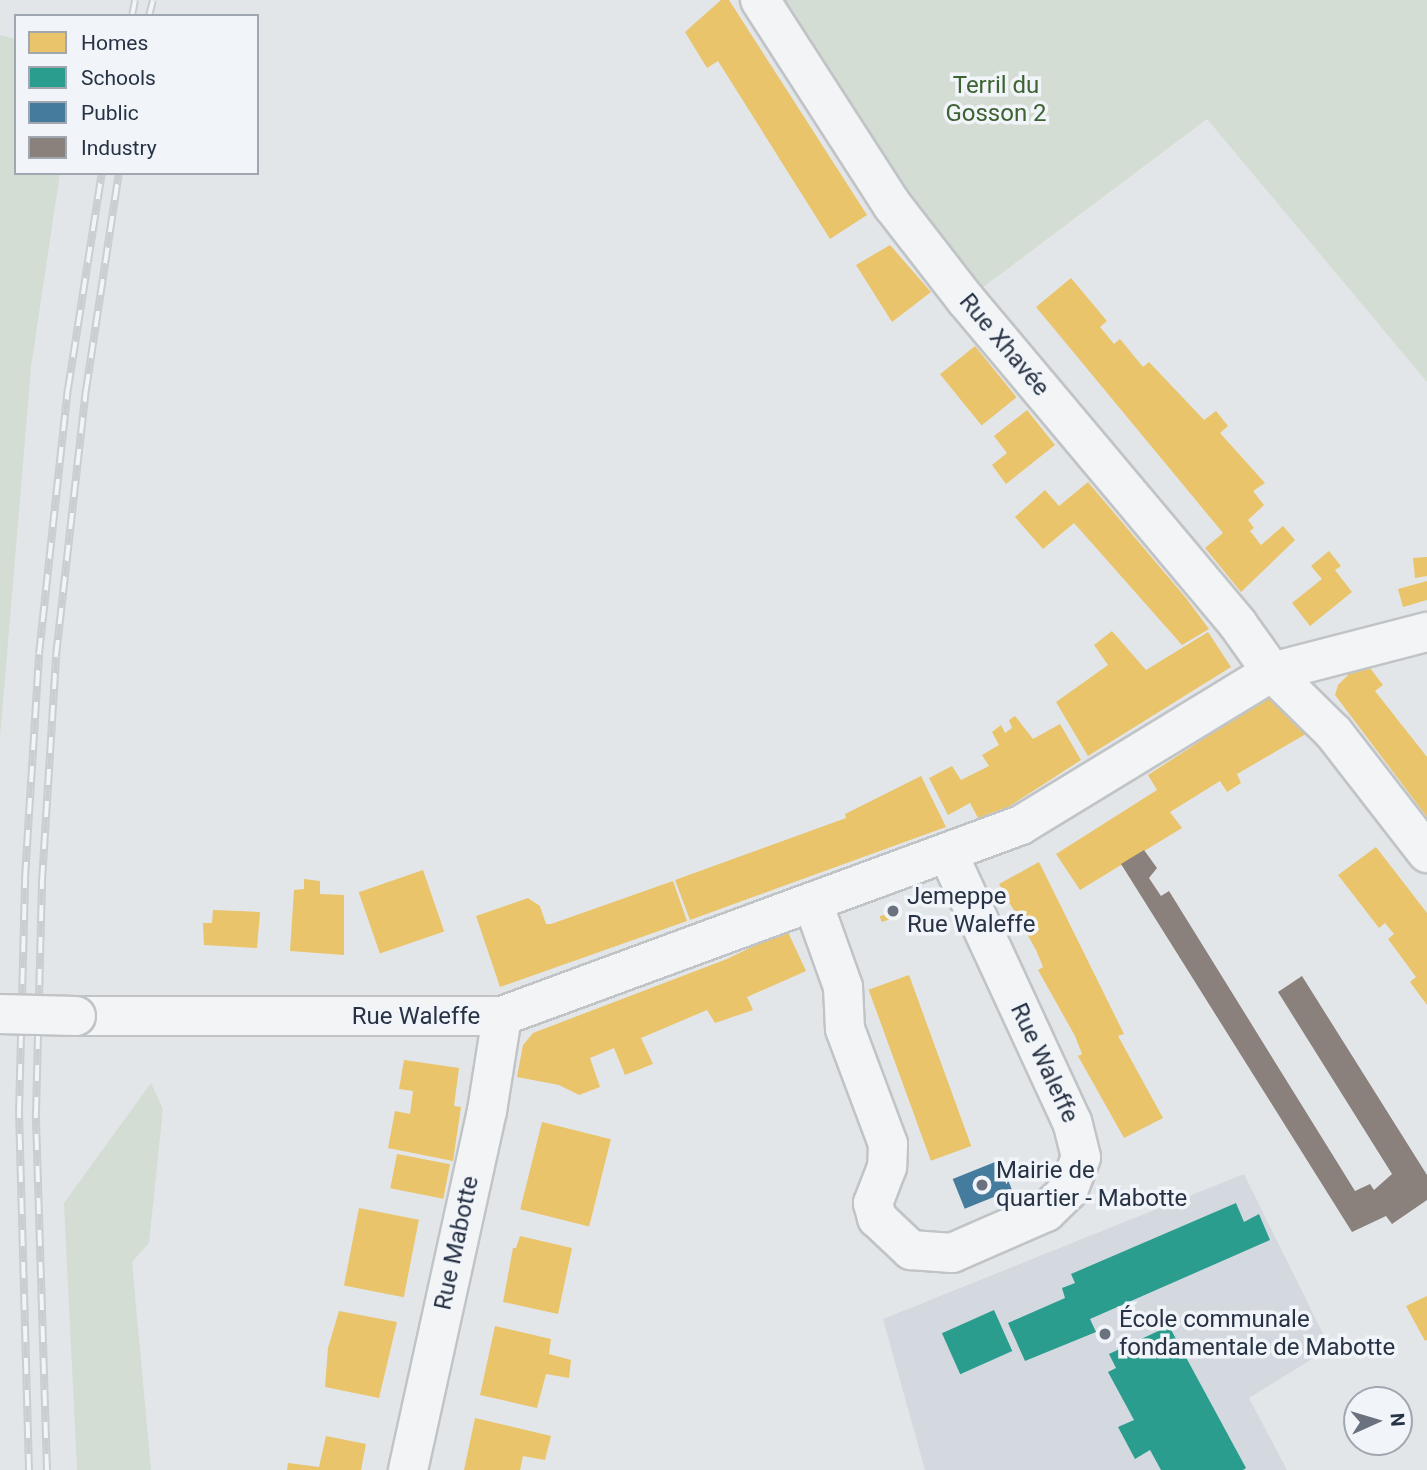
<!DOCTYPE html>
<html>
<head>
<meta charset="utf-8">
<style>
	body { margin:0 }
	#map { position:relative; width:1427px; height:1470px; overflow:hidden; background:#e3e6e9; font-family:Roboto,sans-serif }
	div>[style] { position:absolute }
	.built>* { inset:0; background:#d3d9df }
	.green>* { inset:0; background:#d4ddd3 }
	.homes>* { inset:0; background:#e9c46a; transform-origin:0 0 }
	.schools>* { inset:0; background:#2a9d8f; transform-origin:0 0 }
	.public>* { inset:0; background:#457b9d; transform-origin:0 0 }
	.industry>* { inset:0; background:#8a817c }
	.roads { filter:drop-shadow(2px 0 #c1c4c7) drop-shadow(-2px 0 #c1c4c7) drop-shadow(0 2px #c1c4c7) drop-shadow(0 -2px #c1c4c7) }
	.minor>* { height:38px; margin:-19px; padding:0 19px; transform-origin:19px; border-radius:19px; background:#f3f4f5 }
	.rail>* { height:8px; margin-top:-4px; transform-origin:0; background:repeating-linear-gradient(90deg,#f1f4f8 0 16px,#cbced1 0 32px); box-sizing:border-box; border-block:2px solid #cbced1 }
	.bridges { filter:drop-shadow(2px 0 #c1c4c7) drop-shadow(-2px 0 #c1c4c7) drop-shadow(0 2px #c1c4c7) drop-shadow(0 -2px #c1c4c7) }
	.minor-bridge>* { height:38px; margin:-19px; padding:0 19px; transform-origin:19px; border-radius:19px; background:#f3f4f5 }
	.dots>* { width:19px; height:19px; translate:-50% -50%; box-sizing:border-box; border:4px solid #f1f4f8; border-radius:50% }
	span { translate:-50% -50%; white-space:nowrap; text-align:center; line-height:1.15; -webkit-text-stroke:7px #f1f4f8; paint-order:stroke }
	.park-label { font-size:24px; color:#3d6233 }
	.street-label { font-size:24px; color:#273345 }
	.poi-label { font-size:24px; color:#273345 }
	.left { translate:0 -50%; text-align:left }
	.legend { position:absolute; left:14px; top:14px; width:245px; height:161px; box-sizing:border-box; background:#f1f4f8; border:2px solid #a0a7b0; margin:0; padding:9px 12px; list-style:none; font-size:21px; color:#273345 }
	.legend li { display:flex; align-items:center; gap:14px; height:35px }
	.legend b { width:35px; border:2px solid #a0a7b0 }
	.north { position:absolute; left:1343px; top:1386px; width:70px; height:70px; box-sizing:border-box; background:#f1f4f8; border:2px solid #a0a7b0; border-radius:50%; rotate:86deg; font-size:19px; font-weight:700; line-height:28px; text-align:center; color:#273345 }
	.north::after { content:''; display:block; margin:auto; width:24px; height:32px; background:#69727e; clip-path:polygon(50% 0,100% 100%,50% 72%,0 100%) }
</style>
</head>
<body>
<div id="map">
	<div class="built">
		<i style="clip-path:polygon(1244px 1174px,1330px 1348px,1249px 1398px,1287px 1470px,925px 1470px,883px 1319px)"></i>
	</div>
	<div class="green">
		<i style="clip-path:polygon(768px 0,1427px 0,1427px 382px,1207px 119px,966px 300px)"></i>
		<i style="clip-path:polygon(0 35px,16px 39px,16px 173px,60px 173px,31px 367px,0 738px)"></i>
		<i style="clip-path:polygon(151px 1083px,163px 1109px,149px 1243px,132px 1262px,151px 1470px,77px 1470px,64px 1203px)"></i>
	</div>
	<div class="homes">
		<i style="clip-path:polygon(721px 0,729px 0,867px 215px,830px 239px,718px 61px,707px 68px,685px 32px)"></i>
		<i style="clip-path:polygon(890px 245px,931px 292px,892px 322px,856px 265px)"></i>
		<i style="clip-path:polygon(1071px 278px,1107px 321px,1100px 327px,1114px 344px,1120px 339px,1143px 367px,1149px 362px,1204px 420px,1216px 411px,1228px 426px,1220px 433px,1265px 483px,1253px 491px,1264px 505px,1248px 520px,1254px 528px,1250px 531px,1261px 545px,1283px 526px,1295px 540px,1241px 592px,1205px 548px,1223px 533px,1036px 307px)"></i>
		<i style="left:975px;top:346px;width:66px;height:45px;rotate:51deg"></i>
		<i style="clip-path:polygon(1027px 410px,1055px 445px,1006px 484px,992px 465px,1007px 453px,994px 436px)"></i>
		<i style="clip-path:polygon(1088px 482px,1186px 598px,1209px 629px,1182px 645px,1074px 523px,1043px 549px,1015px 517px,1045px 490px,1059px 506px)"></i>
		<i style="clip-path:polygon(1329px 551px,1341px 566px,1335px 570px,1352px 592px,1310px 626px,1292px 603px,1322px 579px,1311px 566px)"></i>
		<i style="clip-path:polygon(1427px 557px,1427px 576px,1415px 578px,1413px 558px)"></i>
		<i style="clip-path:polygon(1427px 581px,1427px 600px,1403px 607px,1398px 589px)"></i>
		<i style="clip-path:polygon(1112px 631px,1146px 670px,1208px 632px,1231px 667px,1088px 756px,1056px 702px,1108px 665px,1094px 645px)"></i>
		<i style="clip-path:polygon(1370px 668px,1383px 685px,1375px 691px,1427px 757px,1427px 817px,1335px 695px,1338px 685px,1349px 674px)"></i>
		<i style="clip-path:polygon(1268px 697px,1279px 703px,1306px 734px,1237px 774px,1241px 783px,1227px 792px,1220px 781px,1170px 812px,1182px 828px,1080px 890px,1056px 854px,1157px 790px,1148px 775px)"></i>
		<i style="clip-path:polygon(1015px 716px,1033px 739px,1060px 724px,1081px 760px,1010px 806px,978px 818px,970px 803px,948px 815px,929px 778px,952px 766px,961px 780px,989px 766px,982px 755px,999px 745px,992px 732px,1001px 725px,1005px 733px,1012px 728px,1009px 720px)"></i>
		<i style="clip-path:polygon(921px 776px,946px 827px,690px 920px,675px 880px,846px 818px,845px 814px)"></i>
		<i style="clip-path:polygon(1376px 847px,1427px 913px,1427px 1005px,1410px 982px,1416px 977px,1388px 939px,1394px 934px,1385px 923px,1379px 928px,1338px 875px)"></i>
		<i style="clip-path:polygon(1039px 862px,1124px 1034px,1118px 1036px,1163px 1118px,1124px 1138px,1078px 1056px,1082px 1054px,1075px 1036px,1038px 970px,1043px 967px,1036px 950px,999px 884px)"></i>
		<i style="left:423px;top:870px;width:65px;height:68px;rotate:71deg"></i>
		<i style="clip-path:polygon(304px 879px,320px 881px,320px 894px,344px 895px,344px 955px,290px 951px,294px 890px,304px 889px)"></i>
		<i style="clip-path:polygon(673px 881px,687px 921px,500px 987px,476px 916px,528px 898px,540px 906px,546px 924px,551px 924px)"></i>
		<i style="clip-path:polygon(213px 910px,260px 912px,257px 948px,204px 945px,203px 923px,212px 923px)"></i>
		<i style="left:893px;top:912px;width:6px;height:14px;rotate:72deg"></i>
		<i style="clip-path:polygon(787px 930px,806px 971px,747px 997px,753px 1010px,715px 1023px,707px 1010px,641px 1038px,653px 1064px,625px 1075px,614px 1048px,590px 1058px,600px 1087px,579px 1095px,559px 1085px,517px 1077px,523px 1045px,533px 1033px,727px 959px)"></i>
		<i style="left:909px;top:975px;width:182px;height:43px;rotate:70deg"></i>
		<i style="clip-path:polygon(404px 1060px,459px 1068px,454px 1106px,461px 1107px,453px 1161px,388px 1148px,395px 1111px,410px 1114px,413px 1091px,399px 1089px)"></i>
		<i style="left:542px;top:1122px;width:71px;height:90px;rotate:14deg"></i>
		<i style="left:397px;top:1154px;width:54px;height:35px;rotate:11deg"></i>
		<i style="left:359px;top:1208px;width:61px;height:79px;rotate:11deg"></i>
		<i style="clip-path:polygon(520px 1236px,572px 1248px,558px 1314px,503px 1302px,513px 1248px,516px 1248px)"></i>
		<i style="clip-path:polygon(1427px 1296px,1427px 1340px,1425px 1341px,1406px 1306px)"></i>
		<i style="clip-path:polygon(339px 1311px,397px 1322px,379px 1398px,325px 1387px,328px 1348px)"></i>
		<i style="clip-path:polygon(495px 1326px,551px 1339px,549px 1354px,571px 1360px,569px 1378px,546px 1374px,537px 1408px,480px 1395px)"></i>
		<i style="clip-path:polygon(475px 1418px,551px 1436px,545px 1460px,523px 1456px,520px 1470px,464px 1470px)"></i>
		<i style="clip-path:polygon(326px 1436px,366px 1444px,361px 1470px,287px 1470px,288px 1463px,319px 1467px)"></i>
	</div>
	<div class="schools">
		<i style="clip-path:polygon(1236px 1203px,1244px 1222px,1259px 1214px,1270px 1240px,1090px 1319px,1096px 1332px,1025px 1361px,1008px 1323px,1065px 1298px,1062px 1288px,1075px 1283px,1071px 1274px)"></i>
		<i style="left:994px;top:1310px;width:45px;height:57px;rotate:66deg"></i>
		<i style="clip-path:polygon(1169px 1326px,1246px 1468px,1243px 1470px,1161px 1470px,1150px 1450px,1135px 1459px,1118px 1427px,1134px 1420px,1108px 1372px,1116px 1368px,1109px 1354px)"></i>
	</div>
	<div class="public">
		<i style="left:1000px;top:1160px;width:32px;height:51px;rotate:68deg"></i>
	</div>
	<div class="industry">
		<i style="clip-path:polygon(1144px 850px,1157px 868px,1149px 878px,1161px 896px,1169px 891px,1355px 1191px,1370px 1184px,1374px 1190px,1392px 1174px,1278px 992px,1302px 976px,1427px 1175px,1427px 1200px,1392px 1224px,1386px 1216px,1352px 1232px,1121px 864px)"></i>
	</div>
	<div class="roads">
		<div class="minor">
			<i style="left:760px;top:0;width:245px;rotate:57.2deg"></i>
			<i style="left:893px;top:206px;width:119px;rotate:52.2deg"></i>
			<i style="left:966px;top:300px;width:422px;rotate:50deg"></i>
			<i style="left:1237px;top:623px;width:60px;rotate:54.5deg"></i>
			<i style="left:1272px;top:672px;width:87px;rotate:44.5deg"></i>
			<i style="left:1334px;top:733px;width:152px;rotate:52.2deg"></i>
			<i style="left:813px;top:903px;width:89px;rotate:70.3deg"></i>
			<i style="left:843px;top:987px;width:42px;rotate:87.3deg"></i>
			<i style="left:845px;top:1029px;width:123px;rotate:69.5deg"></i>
			<i style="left:888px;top:1144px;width:23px;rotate:92deg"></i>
			<i style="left:887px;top:1167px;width:39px;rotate:111deg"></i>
			<i style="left:873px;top:1203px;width:16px;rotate:75deg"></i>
			<i style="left:877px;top:1218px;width:47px;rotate:43.3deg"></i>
			<i style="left:911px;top:1250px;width:41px;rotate:4.2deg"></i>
			<i style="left:952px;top:1253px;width:103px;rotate:-23.6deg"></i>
			<i style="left:1046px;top:1212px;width:30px;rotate:-44deg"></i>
			<i style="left:1068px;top:1191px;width:36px;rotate:-69deg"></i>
			<i style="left:1081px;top:1157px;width:36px;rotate:-104deg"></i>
			<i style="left:1072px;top:1122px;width:295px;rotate:-114.8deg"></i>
			<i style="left:76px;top:1016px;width:426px"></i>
			<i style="left:502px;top:1016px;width:553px;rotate:-20.2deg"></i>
			<i style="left:1021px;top:825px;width:294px;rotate:-31.4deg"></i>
			<i style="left:1272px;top:672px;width:160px;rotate:-14.5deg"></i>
			<i style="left:408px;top:1470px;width:368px;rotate:-77.6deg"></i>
			<i style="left:487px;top:1111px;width:96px;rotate:-81deg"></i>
		</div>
	</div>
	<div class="rail">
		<i style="left:132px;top:16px;width:16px;rotate:-79deg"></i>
		<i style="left:149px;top:16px;width:16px;rotate:-76deg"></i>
		<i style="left:29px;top:1470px;width:358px;rotate:-91.6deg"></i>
		<i style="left:19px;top:1112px;width:234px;rotate:-88.5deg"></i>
		<i style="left:25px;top:878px;width:224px;rotate:-86.4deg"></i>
		<i style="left:39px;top:654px;width:267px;rotate:-83.8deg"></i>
		<i style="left:68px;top:389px;width:219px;rotate:-81.1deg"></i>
		<i style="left:47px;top:1470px;width:357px;rotate:-91.8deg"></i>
		<i style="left:36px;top:1113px;width:232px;rotate:-88.5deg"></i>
		<i style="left:42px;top:881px;width:225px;rotate:-86.4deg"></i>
		<i style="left:56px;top:656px;width:268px;rotate:-83.6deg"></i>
		<i style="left:86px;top:390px;width:219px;rotate:-81.4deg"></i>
	</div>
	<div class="bridges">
		<div class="minor-bridge">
			<i style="left:0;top:1014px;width:76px;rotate:1.5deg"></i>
		</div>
	</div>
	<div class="dots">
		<i style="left:893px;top:911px;background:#69727e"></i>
		<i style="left:982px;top:1185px;background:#69727e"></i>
		<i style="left:1105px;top:1334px;background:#69727e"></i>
	</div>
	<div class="park-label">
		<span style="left:996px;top:100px">Terril du<br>Gosson 2</span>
	</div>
	<div class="street-label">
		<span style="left:1004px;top:345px;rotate:50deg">Rue Xhavée</span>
		<span style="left:416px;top:1017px">Rue Waleffe</span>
		<span style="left:1044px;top:1063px;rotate:65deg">Rue Waleffe</span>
		<span style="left:457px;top:1243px;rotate:-78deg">Rue Mabotte</span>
	</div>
	<div class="poi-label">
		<span class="left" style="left:907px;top:911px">Jemeppe<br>Rue Waleffe</span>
		<span class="left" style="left:996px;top:1185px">Mairie de<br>quartier - Mabotte</span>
		<span class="left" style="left:1119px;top:1334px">École communale<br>fondamentale de Mabotte</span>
	</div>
	<ul class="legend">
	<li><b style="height:19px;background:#e9c46a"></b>Homes</li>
	<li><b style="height:19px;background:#2a9d8f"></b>Schools</li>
	<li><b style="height:19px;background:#457b9d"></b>Public</li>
	<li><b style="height:19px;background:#8a817c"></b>Industry</li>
	</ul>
	<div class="north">N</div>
</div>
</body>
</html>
